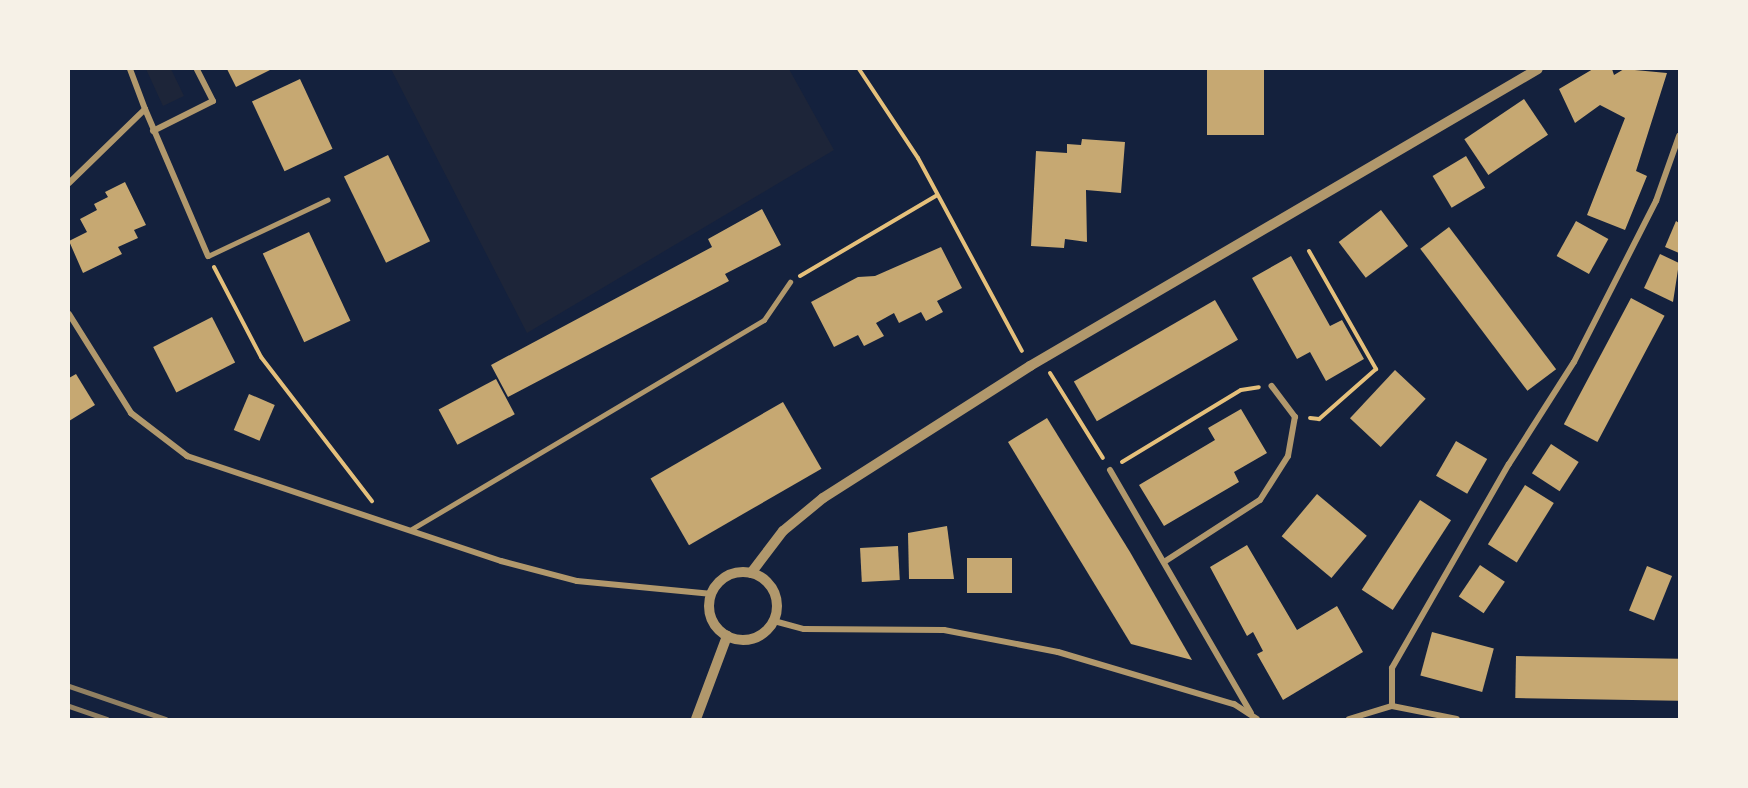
<!DOCTYPE html>
<html>
<head>
<meta charset="utf-8">
<style>
	body { margin:0 }
	#map { position:relative; width:1748px; height:788px; overflow:hidden; background:#14213d; font-family:"Public Sans",sans-serif }
	div>[style] { position:absolute }
	.green>* { inset:0; background:#1d2539 }
	.building>* { inset:0; background:#c6a872; transform-origin:0 0 }
	.path>* { height:4px; margin:-2px; padding:0 2px; transform-origin:2px; border-radius:2px; background:#e5c07b }
	.service>* { height:4.5px; margin:-2.25px; padding:0 2.25px; transform-origin:2.25px; border-radius:2.25px; background:#b1986c }
	.minor>* { height:6px; margin:-3px; padding:0 3px; transform-origin:3px; border-radius:3px; background:#b1986c }
	.tertiary>* { height:10px; margin:-5px; padding:0 5px; transform-origin:5px; border-radius:5px; background:#b1986c }
	.tertiary>.ring { margin:-5px; padding:0; box-sizing:content-box; background:none; border:10px solid #b1986c; border-radius:50% }
	.rail>* { height:4.5px; margin:-2.25px; padding:0 2.25px; transform-origin:2.25px; border-radius:2.25px; background:#918062 }
	span { translate:-50% -50%; white-space:nowrap; text-align:center; line-height:1.15; -webkit-text-stroke:6px #f6f1e7; paint-order:stroke }
	.frame { position:absolute; inset:0; border:70px solid #f6f1e7; pointer-events:none }
</style>
</head>
<body>
<div id="map">
	<div class="green">
		<i style="clip-path:polygon(146px 69px,171px 69px,184px 96px,163px 106px)"></i>
		<i style="clip-path:polygon(391px 69px,789px 69px,834px 150px,527px 333px)"></i>
	</div>
	<div class="building">
		<i style="clip-path:polygon(227px 69px,272px 69px,236px 87px)"></i>
		<i style="left:1207px;top:69px;width:57px;height:66px"></i>
		<i style="clip-path:polygon(1593px 69px,1612px 69px,1614px 75px,1624px 69px,1667px 73px,1636px 171px,1647px 176px,1625px 230px,1587px 215px,1625px 118px,1600px 105px,1575px 123px,1559px 89px)"></i>
		<i style="left:300px;top:79px;width:77px;height:53px;rotate:65deg"></i>
		<i style="left:1524px;top:99px;width:43px;height:72px;rotate:56deg"></i>
		<i style="clip-path:polygon(1082px 139px,1125px 142px,1121px 193px,1086px 190px,1087px 242px,1065px 239px,1064px 248px,1031px 246px,1036px 151px,1067px 153px,1067px 144px,1081px 145px)"></i>
		<i style="left:388px;top:155px;width:96px;height:49px;rotate:64deg"></i>
		<i style="left:1466px;top:156px;width:37px;height:39px;rotate:59deg"></i>
		<i style="clip-path:polygon(125px 182px,146px 225px,134px 230px,138px 238px,118px 247px,122px 254px,83px 273px,69px 241px,87px 232px,80px 219px,97px 210px,94px 204px,108px 197px,105px 192px)"></i>
		<i style="clip-path:polygon(762px 209px,781px 245px,725px 274px,729px 281px,508px 397px,491px 365px,712px 247px,708px 239px)"></i>
		<i style="left:1381px;top:210px;width:45px;height:53px;rotate:53deg"></i>
		<i style="left:1576px;top:221px;width:37px;height:40px;rotate:29deg"></i>
		<i style="clip-path:polygon(1676px 221px,1679px 223px,1679px 253px,1665px 247px)"></i>
		<i style="left:1449px;top:227px;width:178px;height:36px;rotate:53deg"></i>
		<i style="left:309px;top:232px;width:98px;height:51px;rotate:65deg"></i>
		<i style="clip-path:polygon(941px 247px,962px 288px,937px 301px,943px 312px,926px 321px,921px 312px,899px 323px,894px 313px,876px 323px,884px 336px,864px 346px,858px 335px,834px 347px,811px 302px,858px 277px,875px 276px)"></i>
		<i style="clip-path:polygon(1660px 254px,1679px 263px,1673px 302px,1644px 288px)"></i>
		<i style="clip-path:polygon(1291px 256px,1330px 326px,1342px 320px,1364px 359px,1326px 381px,1310px 352px,1297px 359px,1252px 278px)"></i>
		<i style="left:1631px;top:298px;width:38px;height:143px;rotate:28deg"></i>
		<i style="left:1215px;top:300px;width:46px;height:163px;rotate:60deg"></i>
		<i style="left:212px;top:317px;width:51px;height:66px;rotate:63deg"></i>
		<i style="left:1395px;top:370px;width:42px;height:66px;rotate:43deg"></i>
		<i style="clip-path:polygon(76px 374px,95px 405px,69px 421px,69px 378px)"></i>
		<i style="left:496px;top:379px;width:40px;height:65px;rotate:62deg"></i>
		<i style="left:249px;top:394px;width:28px;height:39px;rotate:23deg"></i>
		<i style="left:783px;top:402px;width:77px;height:153px;rotate:60deg"></i>
		<i style="clip-path:polygon(1241px 409px,1267px 453px,1234px 472px,1239px 482px,1164px 526px,1139px 485px,1215px 440px,1208px 428px)"></i>
		<i style="clip-path:polygon(1047px 418px,1130px 552px,1192px 660px,1131px 644px,1008px 442px)"></i>
		<i style="left:1456px;top:441px;width:36px;height:40px;rotate:30deg"></i>
		<i style="left:1551px;top:444px;width:33px;height:35px;rotate:33deg"></i>
		<i style="left:1525px;top:485px;width:34px;height:70px;rotate:32deg"></i>
		<i style="left:1317px;top:494px;width:65px;height:55px;rotate:40deg"></i>
		<i style="left:1420px;top:500px;width:37px;height:107px;rotate:33deg"></i>
		<i style="clip-path:polygon(947px 526px,954px 579px,909px 579px,908px 533px)"></i>
		<i style="clip-path:polygon(1247px 545px,1297px 630px,1337px 606px,1363px 652px,1283px 700px,1257px 654px,1263px 651px,1253px 632px,1247px 636px,1210px 567px)"></i>
		<i style="left:898px;top:546px;width:34px;height:38px;rotate:87deg"></i>
		<i style="left:967px;top:558px;width:45px;height:35px"></i>
		<i style="left:1480px;top:565px;width:30px;height:38px;rotate:34deg"></i>
		<i style="left:1647px;top:566px;width:27px;height:48px;rotate:22deg"></i>
		<i style="left:1432px;top:632px;width:64px;height:45px;rotate:15deg"></i>
		<i style="left:1516px;top:656px;width:163px;height:42px;rotate:1deg"></i>
	</div>
	<div class="path">
		<i style="left:859px;top:69px;width:107px;rotate:56.5deg"></i>
		<i style="left:918px;top:158px;width:219px;rotate:61.7deg"></i>
		<i style="left:1309px;top:251px;width:136px;rotate:60.4deg"></i>
		<i style="left:1376px;top:369px;width:76px;rotate:138.7deg"></i>
		<i style="left:1319px;top:419px;width:9px;rotate:-174deg"></i>
		<i style="left:214px;top:267px;width:102px;rotate:62.4deg"></i>
		<i style="left:261px;top:357px;width:182px;rotate:52.4deg"></i>
		<i style="left:800px;top:276px;width:158px;rotate:-30.5deg"></i>
		<i style="left:1050px;top:373px;width:100px;rotate:58.1deg"></i>
		<i style="left:1122px;top:462px;width:139px;rotate:-31.2deg"></i>
		<i style="left:1241px;top:390px;width:18px;rotate:-9deg"></i>
	</div>
	<div class="service">
		<i style="left:208px;top:256px;width:132px;rotate:-25.2deg"></i>
		<i style="left:412px;top:529px;width:409px;rotate:-30.7deg"></i>
		<i style="left:764px;top:320px;width:46px;rotate:-55.6deg"></i>
	</div>
	<div class="minor">
		<i style="left:145px;top:109px;width:160px;rotate:66.8deg"></i>
		<i style="left:153px;top:131px;width:67px;rotate:-26.6deg"></i>
		<i style="left:213px;top:101px;width:36px;rotate:-117deg"></i>
		<i style="left:69px;top:183px;width:106px;rotate:-44.2deg"></i>
		<i style="left:145px;top:109px;width:43px;rotate:-110.6deg"></i>
		<i style="left:69px;top:314px;width:117px;rotate:57.9deg"></i>
		<i style="left:131px;top:413px;width:71px;rotate:37.5deg"></i>
		<i style="left:187px;top:456px;width:331px;rotate:18.5deg"></i>
		<i style="left:501px;top:561px;width:79px;rotate:14.7deg"></i>
		<i style="left:577px;top:581px;width:136px;rotate:5.5deg"></i>
		<i style="left:1110px;top:470px;width:281px;rotate:59.9deg"></i>
		<i style="left:1164px;top:562px;width:114px;rotate:-32.9deg"></i>
		<i style="left:1260px;top:500px;width:52px;rotate:-57.5deg"></i>
		<i style="left:1288px;top:456px;width:40px;rotate:-80deg"></i>
		<i style="left:1295px;top:417px;width:39px;rotate:-127deg"></i>
		<i style="left:774px;top:621px;width:31px;rotate:15deg"></i>
		<i style="left:804px;top:629px;width:140px;rotate:0.4deg"></i>
		<i style="left:944px;top:630px;width:116px;rotate:10.9deg"></i>
		<i style="left:1058px;top:652px;width:184px;rotate:16.5deg"></i>
		<i style="left:1234px;top:704px;width:27px;rotate:33deg"></i>
		<i style="left:1392px;top:706px;width:38px;rotate:-90deg"></i>
		<i style="left:1392px;top:668px;width:235px;rotate:-60.2deg"></i>
		<i style="left:1509px;top:464px;width:121px;rotate:-57.5deg"></i>
		<i style="left:1574px;top:362px;width:181px;rotate:-63deg"></i>
		<i style="left:1656px;top:201px;width:69px;rotate:-70.5deg"></i>
		<i style="left:1349px;top:719px;width:45px;rotate:-16.8deg"></i>
		<i style="left:1392px;top:706px;width:66px;rotate:11.3deg"></i>
	</div>
	<div class="tertiary">
		<i class="ring" style="left:709px;top:572px;width:58px;height:58px"></i>
		<i style="left:751px;top:573px;width:53px;rotate:-52.7deg"></i>
		<i style="left:783px;top:531px;width:52px;rotate:-39.5deg"></i>
		<i style="left:823px;top:498px;width:246px;rotate:-32.5deg"></i>
		<i style="left:1030px;top:366px;width:588px;rotate:-30.31deg"></i>
		<i style="left:696px;top:719px;width:89px;rotate:-69.5deg"></i>
	</div>
	<div class="rail">
		<i style="left:69px;top:686px;width:102px;rotate:18.8deg"></i>
		<i style="left:69px;top:706px;width:40px;rotate:18.9deg"></i>
	</div>
	<div class="frame"></div>
</div>
</body>
</html>
